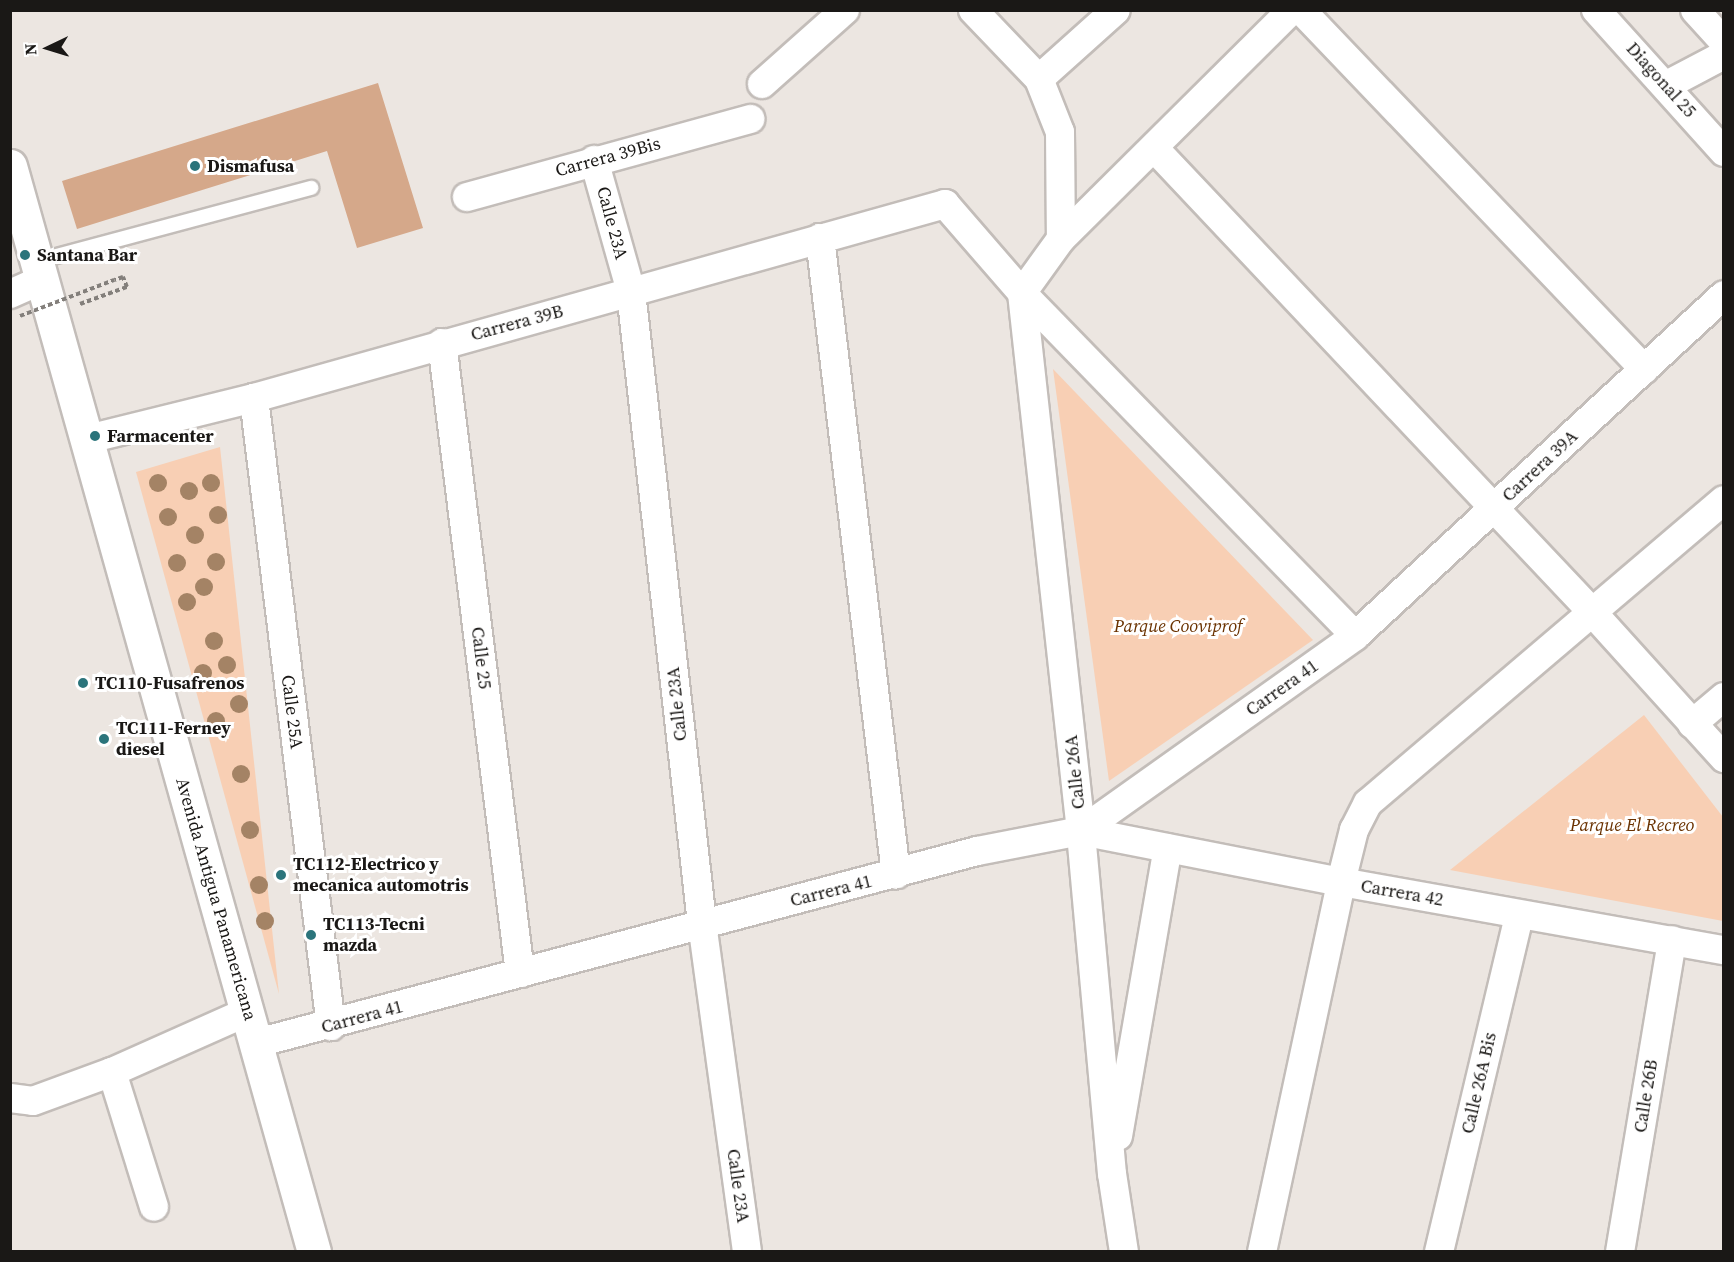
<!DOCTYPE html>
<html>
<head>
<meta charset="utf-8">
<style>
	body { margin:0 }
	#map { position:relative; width:1734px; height:1262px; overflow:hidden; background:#ece6e1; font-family:"Source Serif 4",serif }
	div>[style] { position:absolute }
	.green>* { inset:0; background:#f8cfb4 }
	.building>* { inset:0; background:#d5a88a }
	.path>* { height:4px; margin-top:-2px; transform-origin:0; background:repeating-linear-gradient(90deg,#837f7b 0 4.5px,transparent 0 7.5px) }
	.roads { filter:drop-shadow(2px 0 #c3bdb9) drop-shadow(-2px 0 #c3bdb9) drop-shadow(0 2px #c3bdb9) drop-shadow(0 -2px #c3bdb9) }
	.lane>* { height:14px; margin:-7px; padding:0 7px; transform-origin:7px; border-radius:7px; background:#fff }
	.street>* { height:28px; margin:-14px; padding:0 14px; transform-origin:14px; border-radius:14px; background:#fff }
	.primary>* { height:33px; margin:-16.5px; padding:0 16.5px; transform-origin:16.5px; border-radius:16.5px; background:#fff }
	.path-bridge>* { height:4px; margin-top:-2px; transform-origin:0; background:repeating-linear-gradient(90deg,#837f7b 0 4.5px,transparent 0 7.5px) }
	.trees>* { width:18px; height:18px; margin:-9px; border-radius:50%; background:#a48365 }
	.dots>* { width:16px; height:16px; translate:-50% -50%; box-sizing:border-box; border:3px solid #fff; border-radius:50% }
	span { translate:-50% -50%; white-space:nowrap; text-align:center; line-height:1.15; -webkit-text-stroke:6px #fff; paint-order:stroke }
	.street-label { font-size:18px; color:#1a1816 }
	.poi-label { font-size:18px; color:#1a1816; font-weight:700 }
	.left { translate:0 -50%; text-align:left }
	.park-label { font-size:18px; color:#6a3200; font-style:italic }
	.frame { position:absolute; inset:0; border:12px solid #1a1816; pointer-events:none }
	.north { position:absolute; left:18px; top:18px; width:60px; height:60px; -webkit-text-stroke:4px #fff; paint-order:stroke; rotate:266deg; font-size:16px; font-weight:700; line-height:24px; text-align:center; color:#1a1816 }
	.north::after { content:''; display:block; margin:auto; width:21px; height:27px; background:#1a1816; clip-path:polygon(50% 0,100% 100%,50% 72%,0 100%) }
</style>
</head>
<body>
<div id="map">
	<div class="green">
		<i style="clip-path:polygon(1053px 369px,1313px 640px,1109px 781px)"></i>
		<i style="clip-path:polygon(220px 447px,279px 994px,136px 472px)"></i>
		<i style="clip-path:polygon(1644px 715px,1723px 817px,1723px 921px,1450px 870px)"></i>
	</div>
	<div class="building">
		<i style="clip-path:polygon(378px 83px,423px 228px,357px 248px,327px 151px,77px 229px,62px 181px)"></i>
	</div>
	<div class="path">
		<i style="left:80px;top:304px;width:50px;rotate:-19.9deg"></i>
		<i style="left:127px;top:287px;width:11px;rotate:-112deg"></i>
		<i style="left:123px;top:277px;width:9px;rotate:162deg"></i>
	</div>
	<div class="roads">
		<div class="lane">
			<i style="left:38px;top:261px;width:283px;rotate:-15deg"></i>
		</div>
		<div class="street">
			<i style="left:973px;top:10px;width:95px;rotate:46.3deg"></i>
			<i style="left:1039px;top:79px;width:57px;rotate:68.4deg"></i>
			<i style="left:1060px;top:132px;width:107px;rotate:89.5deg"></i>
			<i style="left:1301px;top:10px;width:497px;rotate:46.3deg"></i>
			<i style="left:1596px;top:10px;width:191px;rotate:48deg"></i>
			<i style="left:1695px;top:10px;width:43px;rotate:47.8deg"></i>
			<i style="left:1039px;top:79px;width:103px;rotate:-41.9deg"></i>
			<i style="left:762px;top:84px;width:111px;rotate:-41.7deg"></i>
			<i style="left:1667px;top:85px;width:64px;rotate:-27.8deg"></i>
			<i style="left:1155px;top:149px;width:637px;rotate:46.65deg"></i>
			<i style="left:1592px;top:612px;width:197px;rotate:47.9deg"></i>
			<i style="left:594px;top:160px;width:137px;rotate:74.3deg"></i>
			<i style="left:631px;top:292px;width:635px;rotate:83.58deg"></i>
			<i style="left:702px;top:923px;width:332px;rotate:82.2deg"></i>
			<i style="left:467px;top:197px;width:294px;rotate:-15.4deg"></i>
			<i style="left:820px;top:238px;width:641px;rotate:83.19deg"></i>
			<i style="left:10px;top:294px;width:36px;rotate:-24deg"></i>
			<i style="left:442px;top:343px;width:635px;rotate:82.94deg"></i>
			<i style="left:254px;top:398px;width:633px;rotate:83.01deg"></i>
			<i style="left:88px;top:439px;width:171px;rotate:-13.9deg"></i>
			<i style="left:254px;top:398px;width:718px;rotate:-15.68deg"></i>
			<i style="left:945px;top:204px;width:118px;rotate:49.1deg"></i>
			<i style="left:1022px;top:293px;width:478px;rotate:45.8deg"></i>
			<i style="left:1692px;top:724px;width:42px;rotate:-40.2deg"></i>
			<i style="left:1081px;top:831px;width:265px;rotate:11.1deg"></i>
			<i style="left:1341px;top:882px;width:389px;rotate:10.1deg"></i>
			<i style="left:257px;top:1043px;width:745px;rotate:-14.93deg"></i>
			<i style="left:977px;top:851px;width:106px;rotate:-10.9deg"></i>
			<i style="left:1081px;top:831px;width:336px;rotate:-35.4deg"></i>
			<i style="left:1355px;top:636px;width:502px;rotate:-42.74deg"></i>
			<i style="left:112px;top:1072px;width:141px;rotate:72.7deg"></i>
			<i style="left:10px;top:1098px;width:23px;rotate:7deg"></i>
			<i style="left:33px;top:1101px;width:84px;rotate:-20.2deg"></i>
			<i style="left:112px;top:1072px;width:148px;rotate:-24deg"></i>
			<i style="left:1118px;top:1136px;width:292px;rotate:-80.2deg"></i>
			<i style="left:1124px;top:1252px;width:79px;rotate:-98.7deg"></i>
			<i style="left:1112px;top:1174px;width:344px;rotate:-95.2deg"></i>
			<i style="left:1081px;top:831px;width:541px;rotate:-96.26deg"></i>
			<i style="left:1022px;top:293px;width:67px;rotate:-54.2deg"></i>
			<i style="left:1061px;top:239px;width:325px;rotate:-44.8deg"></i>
			<i style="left:1262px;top:1252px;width:378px;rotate:-77.9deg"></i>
			<i style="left:1341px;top:882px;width:54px;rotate:-76deg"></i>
			<i style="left:1354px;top:830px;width:30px;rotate:-63deg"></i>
			<i style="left:1368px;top:803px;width:467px;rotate:-40.4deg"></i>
			<i style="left:1439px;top:1252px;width:346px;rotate:-76.6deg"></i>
			<i style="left:1620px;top:1252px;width:316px;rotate:-80.5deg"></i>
		</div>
		<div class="primary">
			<i style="left:10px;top:166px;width:1128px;rotate:74.36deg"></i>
		</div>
	</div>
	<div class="path-bridge">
		<i style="left:20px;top:316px;width:101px;rotate:-21deg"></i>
	</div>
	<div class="trees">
		<i style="left:158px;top:483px"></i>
		<i style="left:211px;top:483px"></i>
		<i style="left:189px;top:491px"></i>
		<i style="left:218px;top:515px"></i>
		<i style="left:168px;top:517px"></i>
		<i style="left:195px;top:535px"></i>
		<i style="left:216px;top:562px"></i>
		<i style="left:177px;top:563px"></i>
		<i style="left:204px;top:587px"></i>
		<i style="left:187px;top:602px"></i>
		<i style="left:214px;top:641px"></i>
		<i style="left:227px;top:665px"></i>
		<i style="left:203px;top:673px"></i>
		<i style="left:239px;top:704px"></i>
		<i style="left:216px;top:721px"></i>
		<i style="left:241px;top:774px"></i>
		<i style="left:250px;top:830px"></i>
		<i style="left:259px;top:885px"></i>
		<i style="left:265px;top:921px"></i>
	</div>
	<div class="dots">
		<i style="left:195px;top:166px;background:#2b747b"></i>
		<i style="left:25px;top:255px;background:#2b747b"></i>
		<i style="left:95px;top:436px;background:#2b747b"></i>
		<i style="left:83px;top:683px;background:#2b747b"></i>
		<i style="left:104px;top:739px;background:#2b747b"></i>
		<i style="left:281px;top:875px;background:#2b747b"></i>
		<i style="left:311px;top:935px;background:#2b747b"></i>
	</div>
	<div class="street-label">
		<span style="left:1661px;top:80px;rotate:48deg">Diagonal 25</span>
		<span style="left:608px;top:157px;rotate:-15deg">Carrera 39Bis</span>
		<span style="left:612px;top:223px;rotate:75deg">Calle 23A</span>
		<span style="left:517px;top:323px;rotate:-15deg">Carrera 39B</span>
		<span style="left:1540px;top:466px;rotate:-43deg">Carrera 39A</span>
		<span style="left:481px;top:658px;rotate:83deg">Calle 25</span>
		<span style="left:1282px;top:688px;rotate:-35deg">Carrera 41</span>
		<span style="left:677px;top:704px;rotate:-96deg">Calle 23A</span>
		<span style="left:292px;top:712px;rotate:83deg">Calle 25A</span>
		<span style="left:1075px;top:772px;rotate:-96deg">Calle 26A</span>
		<span style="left:831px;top:891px;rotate:-14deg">Carrera 41</span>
		<span style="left:1402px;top:893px;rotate:10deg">Carrera 42</span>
		<span style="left:216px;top:899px;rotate:74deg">Avenida Antigua Panamericana</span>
		<span style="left:362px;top:1017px;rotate:-15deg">Carrera 41</span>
		<span style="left:1479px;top:1083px;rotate:-77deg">Calle 26A Bis</span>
		<span style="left:1646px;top:1096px;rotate:-81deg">Calle 26B</span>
		<span style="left:738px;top:1186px;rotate:82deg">Calle 23A</span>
	</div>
	<div class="poi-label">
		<span class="left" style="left:207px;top:166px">Dismafusa</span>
		<span class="left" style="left:37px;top:255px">Santana Bar</span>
		<span class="left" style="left:107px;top:436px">Farmacenter</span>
		<span class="left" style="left:95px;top:683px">TC110-Fusafrenos</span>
		<span class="left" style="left:116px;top:739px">TC111-Ferney<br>diesel</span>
		<span class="left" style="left:293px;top:875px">TC112-Electrico y<br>mecanica automotris</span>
		<span class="left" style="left:323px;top:935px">TC113-Tecni<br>mazda</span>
	</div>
	<div class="park-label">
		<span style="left:1178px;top:626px">Parque Cooviprof</span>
		<span style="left:1632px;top:825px">Parque El Recreo</span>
	</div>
	<div class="frame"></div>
	<div class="north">N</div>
</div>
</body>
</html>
